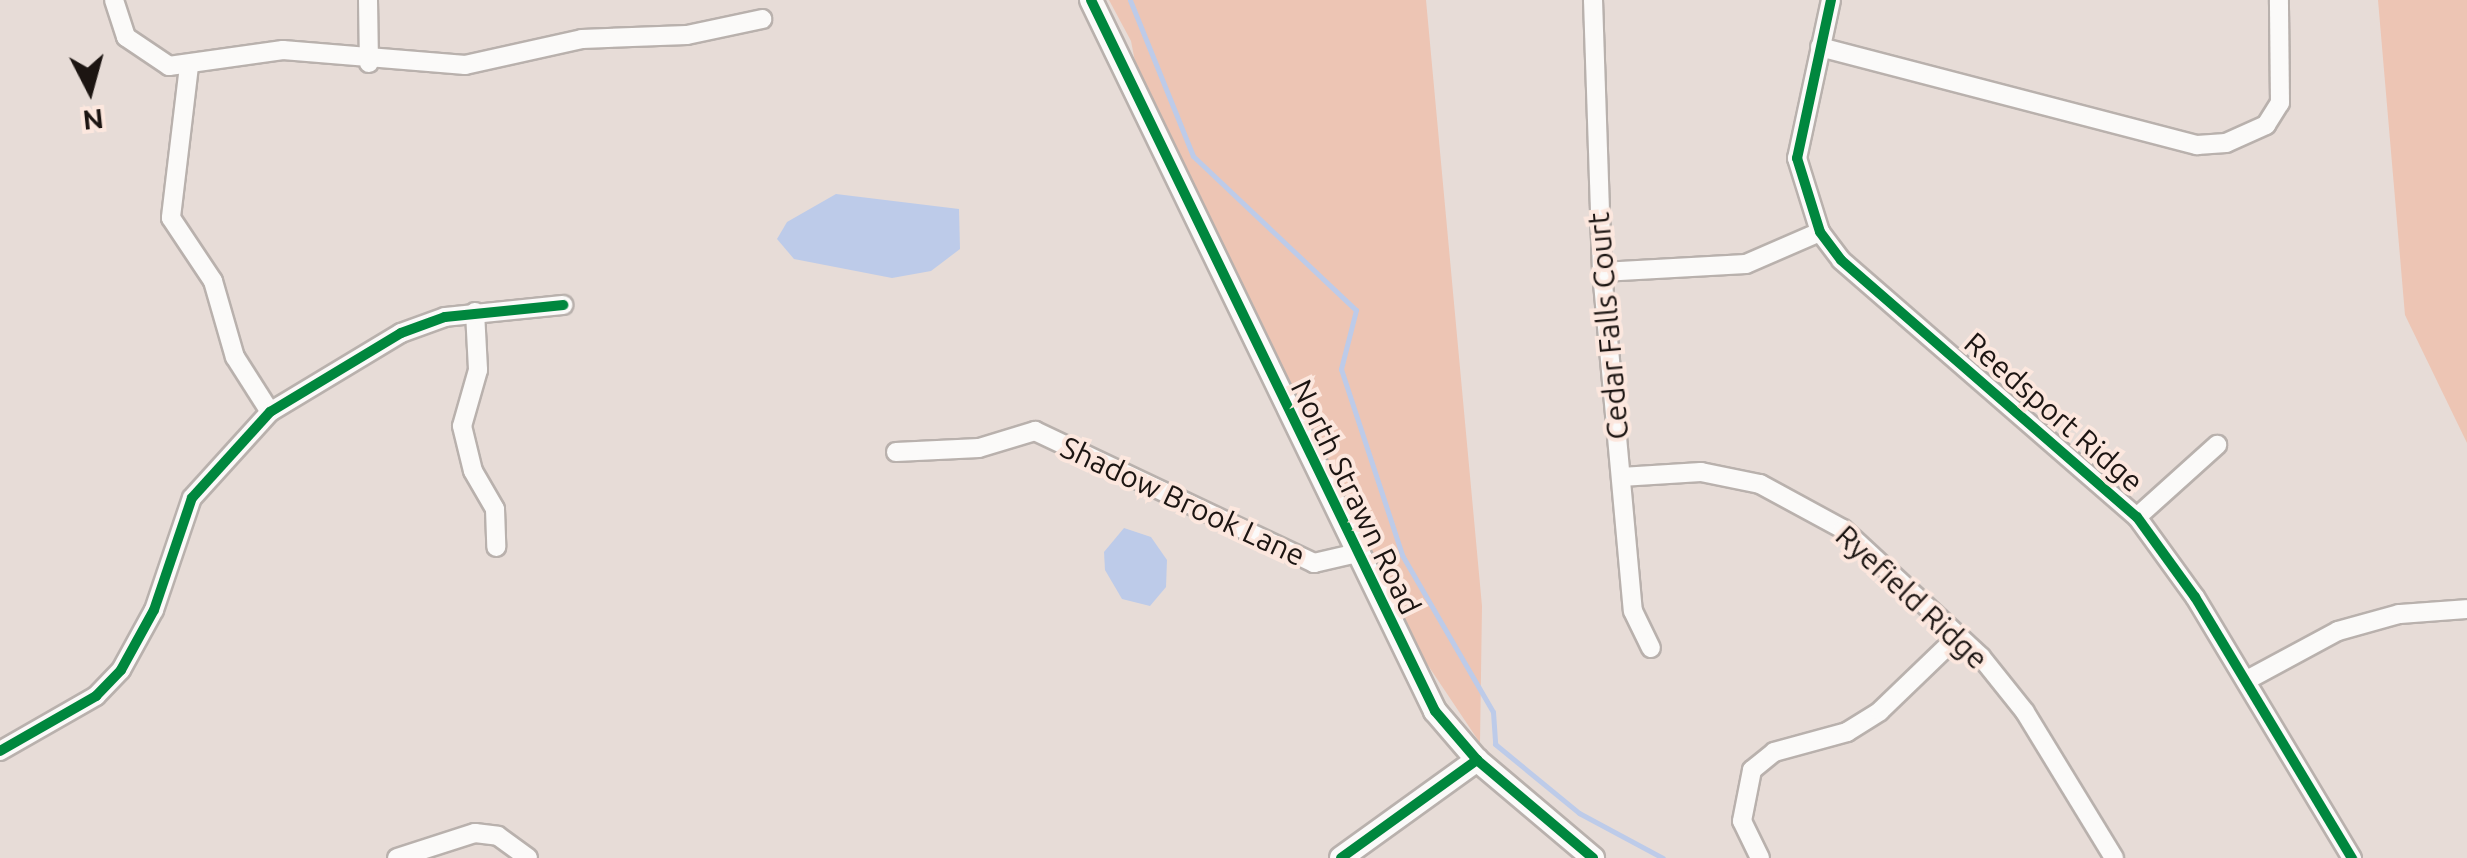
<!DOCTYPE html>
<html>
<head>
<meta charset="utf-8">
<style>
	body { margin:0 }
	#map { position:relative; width:2467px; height:858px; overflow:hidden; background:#e7dcd7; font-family:Ubuntu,sans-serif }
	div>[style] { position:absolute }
	.green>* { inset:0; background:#edc5b4 }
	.water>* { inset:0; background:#bdcbe9 }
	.stream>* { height:5px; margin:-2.5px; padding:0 2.5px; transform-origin:2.5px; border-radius:2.5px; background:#bdcbe9 }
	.roads { filter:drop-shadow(2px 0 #b9b1ad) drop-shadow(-2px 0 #b9b1ad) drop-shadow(0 2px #b9b1ad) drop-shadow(0 -2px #b9b1ad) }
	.street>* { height:18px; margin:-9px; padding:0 9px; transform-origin:9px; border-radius:9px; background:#fbfaf9 }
	.secondary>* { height:22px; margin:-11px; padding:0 11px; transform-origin:11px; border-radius:11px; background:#fbfaf9 }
	.cycleway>* { height:10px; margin:-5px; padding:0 5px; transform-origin:5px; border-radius:5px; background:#00873e }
	span { translate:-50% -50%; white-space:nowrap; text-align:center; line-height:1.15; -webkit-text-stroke:8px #fce7de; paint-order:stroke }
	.street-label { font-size:30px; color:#1c1512 }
	.north { position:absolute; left:40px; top:40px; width:100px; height:100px; -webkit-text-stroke:8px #fce7de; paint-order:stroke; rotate:174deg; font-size:28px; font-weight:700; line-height:40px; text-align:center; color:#1c1512 }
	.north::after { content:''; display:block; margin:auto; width:35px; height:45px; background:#1c1512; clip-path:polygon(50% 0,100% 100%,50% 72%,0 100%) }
</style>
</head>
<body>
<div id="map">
	<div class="green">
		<i style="clip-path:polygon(1109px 0,1426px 0,1482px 606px,1480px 743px,1415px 646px,1138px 77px,1131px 41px)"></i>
		<i style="clip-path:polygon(2378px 0,2467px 0,2467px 443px,2405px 315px)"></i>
	</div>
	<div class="water">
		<i style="clip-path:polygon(836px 194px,959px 209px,960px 249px,931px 271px,892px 278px,794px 259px,777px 239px,787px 222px)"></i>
		<i style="clip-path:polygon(1124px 528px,1151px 537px,1167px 560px,1166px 587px,1150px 606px,1122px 599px,1105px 570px,1104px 552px)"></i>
	</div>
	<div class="stream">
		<i style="left:1130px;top:0;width:168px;rotate:68deg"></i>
		<i style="left:1193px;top:156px;width:224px;rotate:43.4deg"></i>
		<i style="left:1356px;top:310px;width:61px;rotate:104.3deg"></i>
		<i style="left:1341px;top:369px;width:196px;rotate:71.8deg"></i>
		<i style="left:1402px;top:555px;width:181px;rotate:59.9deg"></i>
		<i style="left:1493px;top:712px;width:32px;rotate:86deg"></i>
		<i style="left:1495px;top:744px;width:109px;rotate:39.4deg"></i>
		<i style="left:1579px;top:813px;width:95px;rotate:28.2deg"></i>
	</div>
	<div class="roads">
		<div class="street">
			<i style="left:114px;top:0;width:39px;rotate:72deg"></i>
			<i style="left:126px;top:37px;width:52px;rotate:34deg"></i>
			<i style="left:169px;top:66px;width:115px;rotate:-8deg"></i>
			<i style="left:283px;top:50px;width:183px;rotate:4.7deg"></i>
			<i style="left:465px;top:65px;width:120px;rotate:-12.5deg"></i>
			<i style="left:582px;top:39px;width:105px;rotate:-2.2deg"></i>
			<i style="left:687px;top:35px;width:77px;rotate:-12deg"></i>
			<i style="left:368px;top:0;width:63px;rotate:89.1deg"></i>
			<i style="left:1593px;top:0;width:272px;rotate:88.1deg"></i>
			<i style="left:1602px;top:272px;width:340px;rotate:84.8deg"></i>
			<i style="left:1633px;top:611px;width:41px;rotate:64.1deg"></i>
			<i style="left:1831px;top:0;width:162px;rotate:102.1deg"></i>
			<i style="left:1797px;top:158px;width:77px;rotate:72.7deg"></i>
			<i style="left:1820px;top:232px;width:35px;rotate:53deg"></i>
			<i style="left:1841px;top:260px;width:392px;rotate:41deg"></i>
			<i style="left:2137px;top:517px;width:99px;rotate:54.1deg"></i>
			<i style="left:2195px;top:597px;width:305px;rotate:59deg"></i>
			<i style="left:1820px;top:47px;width:390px;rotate:14.6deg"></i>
			<i style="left:2197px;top:145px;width:29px;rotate:-4deg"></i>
			<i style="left:2226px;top:143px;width:44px;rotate:-24.2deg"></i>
			<i style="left:2266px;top:125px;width:26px;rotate:-58deg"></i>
			<i style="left:2280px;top:103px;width:103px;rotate:-90.6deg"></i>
			<i style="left:189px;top:66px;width:153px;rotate:96.8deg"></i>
			<i style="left:171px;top:218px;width:76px;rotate:56.3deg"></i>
			<i style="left:213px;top:281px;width:79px;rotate:73.9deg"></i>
			<i style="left:235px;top:357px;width:65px;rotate:57.5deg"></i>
			<i style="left:1602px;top:272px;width:144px;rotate:-3.2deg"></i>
			<i style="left:1746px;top:264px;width:81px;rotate:-23.4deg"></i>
			<i style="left:475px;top:312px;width:58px;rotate:87deg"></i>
			<i style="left:478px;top:370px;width:58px;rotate:105.9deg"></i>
			<i style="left:462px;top:426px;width:46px;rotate:76.3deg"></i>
			<i style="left:473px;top:471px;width:44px;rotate:59.9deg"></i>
			<i style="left:495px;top:509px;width:38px;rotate:88deg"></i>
			<i style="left:896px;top:452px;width:83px;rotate:-2.8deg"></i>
			<i style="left:979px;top:448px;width:59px;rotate:-16.9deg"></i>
			<i style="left:1035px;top:431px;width:309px;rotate:25.3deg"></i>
			<i style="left:1314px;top:563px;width:40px;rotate:-13deg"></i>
			<i style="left:1621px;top:477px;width:80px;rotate:-3.6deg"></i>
			<i style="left:1701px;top:472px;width:60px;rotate:11.5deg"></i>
			<i style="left:1760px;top:484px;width:94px;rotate:28.5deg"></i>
			<i style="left:1843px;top:529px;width:188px;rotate:42.8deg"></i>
			<i style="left:1981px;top:657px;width:70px;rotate:51.3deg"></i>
			<i style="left:2025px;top:712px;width:171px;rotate:58.6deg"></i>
			<i style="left:2137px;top:517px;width:108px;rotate:-42deg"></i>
			<i style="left:2247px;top:680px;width:103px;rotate:-28.3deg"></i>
			<i style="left:2338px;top:631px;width:63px;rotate:-15.6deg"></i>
			<i style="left:2399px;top:614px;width:68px;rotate:-4.2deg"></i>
			<i style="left:0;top:751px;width:111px;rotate:-29.8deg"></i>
			<i style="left:96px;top:696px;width:36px;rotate:-46deg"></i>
			<i style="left:121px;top:670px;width:68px;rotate:-61.2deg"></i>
			<i style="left:154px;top:610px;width:118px;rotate:-71.3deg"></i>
			<i style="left:192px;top:498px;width:116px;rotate:-47.8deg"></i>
			<i style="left:270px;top:412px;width:153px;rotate:-31.1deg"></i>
			<i style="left:401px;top:333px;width:47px;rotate:-20deg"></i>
			<i style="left:445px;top:317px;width:119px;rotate:-5.8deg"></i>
			<i style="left:397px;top:858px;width:82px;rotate:-17.8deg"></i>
			<i style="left:475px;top:833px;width:23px;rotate:7deg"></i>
			<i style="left:498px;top:836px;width:37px;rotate:36deg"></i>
			<i style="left:1760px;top:858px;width:41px;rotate:-115.9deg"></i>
			<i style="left:1742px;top:821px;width:52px;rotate:-78.9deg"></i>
			<i style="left:1752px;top:770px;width:28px;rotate:-39deg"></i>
			<i style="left:1774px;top:752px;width:76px;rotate:-15.3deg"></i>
			<i style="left:1847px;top:732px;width:39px;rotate:-32deg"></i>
			<i style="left:1880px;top:711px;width:108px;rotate:-43.9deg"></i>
		</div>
		<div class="secondary">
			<i style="left:1091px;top:0;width:790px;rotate:64.18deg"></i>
			<i style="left:1435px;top:711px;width:65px;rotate:49.4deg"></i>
			<i style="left:1477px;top:760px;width:152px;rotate:40.2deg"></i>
			<i style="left:1341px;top:858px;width:168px;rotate:-35.8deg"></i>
		</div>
	</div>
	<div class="cycleway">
		<i style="left:1091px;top:0;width:790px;rotate:64.18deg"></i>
		<i style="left:1435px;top:711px;width:65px;rotate:49.4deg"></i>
		<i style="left:1477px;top:760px;width:152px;rotate:40.2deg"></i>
		<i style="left:1831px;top:0;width:162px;rotate:102.1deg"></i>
		<i style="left:1797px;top:158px;width:77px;rotate:72.7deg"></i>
		<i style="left:1820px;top:232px;width:35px;rotate:53deg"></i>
		<i style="left:1841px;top:260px;width:392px;rotate:41deg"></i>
		<i style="left:2137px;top:517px;width:99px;rotate:54.1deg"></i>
		<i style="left:2195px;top:597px;width:305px;rotate:59deg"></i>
		<i style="left:0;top:751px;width:111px;rotate:-29.8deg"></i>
		<i style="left:96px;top:696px;width:36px;rotate:-46deg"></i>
		<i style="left:121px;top:670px;width:68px;rotate:-61.2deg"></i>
		<i style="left:154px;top:610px;width:118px;rotate:-71.3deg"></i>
		<i style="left:192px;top:498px;width:116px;rotate:-47.8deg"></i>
		<i style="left:270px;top:412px;width:153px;rotate:-31.1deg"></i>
		<i style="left:401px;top:333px;width:47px;rotate:-20deg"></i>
		<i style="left:445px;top:317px;width:119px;rotate:-5.8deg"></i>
		<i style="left:1341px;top:858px;width:168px;rotate:-35.8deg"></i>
	</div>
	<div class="street-label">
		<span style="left:1608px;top:326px;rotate:-95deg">Cedar Falls Court</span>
		<span style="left:2054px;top:412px;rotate:41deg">Reedsport Ridge</span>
		<span style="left:1356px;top:497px;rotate:64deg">North Strawn Road</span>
		<span style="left:1183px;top:501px;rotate:25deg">Shadow Brook Lane</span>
		<span style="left:1912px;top:597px;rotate:43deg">Ryefield Ridge</span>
	</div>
	<div class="north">N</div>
</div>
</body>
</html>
